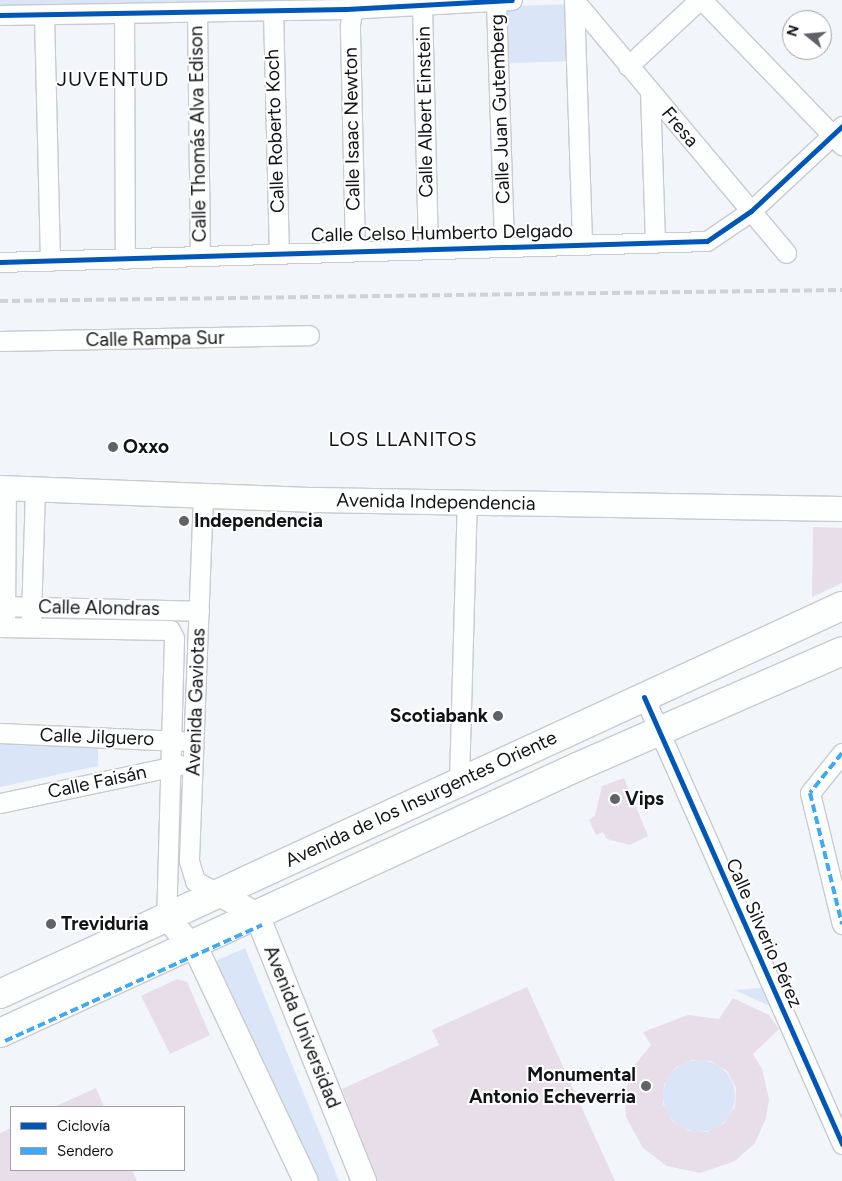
<!DOCTYPE html>
<html>
<head>
<meta charset="utf-8">
<style>
	body { margin:0 }
	#map { position:relative; width:842px; height:1181px; overflow:hidden; background:#f2f5fa; font-family:Figtree,sans-serif }
	div>[style] { position:absolute }
	.green>* { inset:0; background:#dae6f8; transform-origin:0 0 }
	.round { border-radius:50% }
	.building>* { inset:0; background:#e7dee9 }
	.roads { filter:drop-shadow(1px 0 #c8cbcf) drop-shadow(-1px 0 #c8cbcf) drop-shadow(0 1px #c8cbcf) drop-shadow(0 -1px #c8cbcf) }
	.minor>* { height:19px; margin:-9.5px; padding:0 9.5px; transform-origin:9.5px; border-radius:9.5px; background:#fdfefe }
	.major>* { height:24px; margin:-12px; padding:0 12px; transform-origin:12px; border-radius:12px; background:#fdfefe }
	.highway>* { height:28px; margin:-14px; padding:0 14px; transform-origin:14px; border-radius:14px; background:#fdfefe }
	.rail>* { height:4px; margin-top:-2px; transform-origin:0; background:repeating-linear-gradient(90deg,#d1d2d4 0 8px,transparent 0 12px) }
	.quiet>* { height:4px; margin-top:-2px; transform-origin:0; background:repeating-linear-gradient(90deg,#3fa9f5 0 8px,transparent 0 12px) }
	.cycleway>* { height:5px; margin:-2.5px; padding:0 2.5px; transform-origin:2.5px; border-radius:2.5px; background:#0057b8 }
	.dots>* { width:14px; height:14px; translate:-50% -50%; box-sizing:border-box; border:2px solid #fff; border-radius:50% }
	span { translate:-50% -50%; white-space:nowrap; text-align:center; line-height:1.15; -webkit-text-stroke:4px #fff; paint-order:stroke }
	.street-label { font-size:19px; color:#111316 }
	.poi-label { font-size:19px; color:#111316; font-weight:700 }
	.left { translate:0 -50%; text-align:left }
	.right { translate:-100% -50%; text-align:right }
	.neighbourhood-label { font-size:20px; color:#111316; letter-spacing:1px }
	.legend { position:absolute; left:10px; top:1106px; width:175px; height:65px; box-sizing:border-box; background:#fff; border:1px solid #a0a1a2; margin:0; padding:6px 9px; list-style:none; font-size:15px; color:#111316 }
	.legend li { display:flex; align-items:center; gap:10px; height:25px }
	.legend b { width:25px; border:1px solid #a0a1a2 }
	.north { position:absolute; left:782px; top:10px; width:50px; height:50px; box-sizing:border-box; background:#fff; border:1px solid #a0a1a2; border-radius:50%; rotate:287deg; font-size:14px; font-weight:700; line-height:20px; text-align:center; color:#111316 }
	.north::after { content:''; display:block; margin:auto; width:18px; height:22px; background:#606266; clip-path:polygon(50% 0,100% 100%,50% 72%,0 100%) }
</style>
</head>
<body>
<div id="map">
	<div class="green">
		<i style="clip-path:polygon(0 0,317px 0,49px 6px,0 5px)"></i>
		<i style="left:570px;top:4px;width:57px;height:64px;rotate:88deg"></i>
		<i style="clip-path:polygon(0 742px,98px 746px,98px 766px,0 787px)"></i>
		<i style="clip-path:polygon(245px 948px,339px 1181px,319px 1181px,211px 963px)"></i>
		<i style="clip-path:polygon(762px 988px,770px 1006px,734px 990px)"></i>
		<i class="round" style="left:663px;top:1060px;width:72px;height:72px"></i>
	</div>
	<div class="building">
		<i style="clip-path:polygon(813px 527px,842px 528px,842px 583px,812px 597px)"></i>
		<i style="clip-path:polygon(624px 778px,648px 836px,630px 845px,607px 839px,603px 832px,596px 835px,589px 820px,595px 816px,602px 786px)"></i>
		<i style="clip-path:polygon(177px 979px,187px 982px,210px 1035px,170px 1054px,141px 996px)"></i>
		<i style="clip-path:polygon(527px 987px,615px 1181px,377px 1181px,342px 1089px,439px 1045px,432px 1030px)"></i>
		<i style="clip-path:polygon(evenodd,733px 998px,769px 1015px,779px 1029px,753px 1054px,762px 1069px,769px 1099px,766px 1118px,755px 1143px,735px 1161px,700px 1173px,667px 1166px,643px 1148px,626px 1117px,625px 1096px,631px 1070px,651px 1045px,643px 1032px,688px 1015px,719px 1019px,733px 998px,692px 1060px,711px 1061px,727px 1071px,736px 1088px,735px 1107px,724px 1123px,707px 1132px,688px 1131px,672px 1121px,663px 1104px,664px 1085px,675px 1068px,692px 1060px)"></i>
		<i style="clip-path:polygon(96px 1088px,104px 1107px,54px 1107px)"></i>
		<i style="clip-path:polygon(11px 1128px,11px 1170px,132px 1170px,137px 1181px,0 1181px,0 1133px)"></i>
	</div>
	<div class="roads">
		<div class="minor">
			<i style="left:574px;top:0;width:330px;rotate:50deg"></i>
			<i style="left:574px;top:0;width:245px;rotate:88.1deg"></i>
			<i style="left:702px;top:0;width:202px;rotate:46deg"></i>
			<i style="left:496px;top:2px;width:245px;rotate:88.1deg"></i>
			<i style="left:422px;top:5px;width:244px;rotate:88.6deg"></i>
			<i style="left:273px;top:11px;width:241px;rotate:88.6deg"></i>
			<i style="left:197px;top:12px;width:244px;rotate:89.3deg"></i>
			<i style="left:124px;top:14px;width:245px;rotate:89.8deg"></i>
			<i style="left:0;top:15px;width:346px;rotate:-1deg"></i>
			<i style="left:346px;top:9px;width:166px;rotate:-3.1deg"></i>
			<i style="left:44px;top:15px;width:246px;rotate:88.6deg"></i>
			<i style="left:628px;top:66px;width:97px;rotate:-42.9deg"></i>
			<i style="left:650px;top:91px;width:152px;rotate:88.1deg"></i>
			<i style="left:355px;top:251px;width:227px;rotate:-91.3deg"></i>
			<i style="left:350px;top:24px;width:15px;rotate:-79deg"></i>
			<i style="left:353px;top:9px;width:11px;rotate:-45deg"></i>
			<i style="left:0;top:262px;width:707px;rotate:-1.7deg"></i>
			<i style="left:707px;top:241px;width:53px;rotate:-34.3deg"></i>
			<i style="left:751px;top:211px;width:125px;rotate:-43deg"></i>
			<i style="left:0;top:341px;width:309px;rotate:-1.1deg"></i>
			<i style="left:203px;top:495px;width:366px;rotate:92.2deg"></i>
			<i style="left:189px;top:861px;width:21px;rotate:73deg"></i>
			<i style="left:195px;top:881px;width:26px;rotate:28deg"></i>
			<i style="left:0;top:606px;width:199px;rotate:1.4deg"></i>
			<i style="left:5px;top:617px;width:129px;rotate:-89.6deg"></i>
			<i style="left:31px;top:617px;width:129px;rotate:-88.2deg"></i>
			<i style="left:0;top:627px;width:170px;rotate:1deg"></i>
			<i style="left:170px;top:630px;width:9px;rotate:63deg"></i>
			<i style="left:174px;top:638px;width:279px;rotate:91.6deg"></i>
			<i style="left:644px;top:697px;width:489px;rotate:66.1deg"></i>
			<i style="left:0;top:733px;width:181px;rotate:2.5deg"></i>
			<i style="left:842px;top:753px;width:51px;rotate:128.7deg"></i>
			<i style="left:810px;top:793px;width:135px;rotate:76.3deg"></i>
			<i style="left:459px;top:781px;width:279px;rotate:-88.4deg"></i>
			<i style="left:0;top:803px;width:184px;rotate:-11.9deg"></i>
		</div>
		<div class="major">
			<i style="left:0;top:488px;width:316px;rotate:2.2deg"></i>
			<i style="left:316px;top:500px;width:526px;rotate:0.98deg"></i>
			<i style="left:218px;top:893px;width:45px;rotate:29.4deg"></i>
			<i style="left:257px;top:915px;width:287px;rotate:68.1deg"></i>
			<i style="left:166px;top:917px;width:48px;rotate:48.4deg"></i>
			<i style="left:198px;top:953px;width:252px;rotate:64.7deg"></i>
		</div>
		<div class="highway">
			<i style="left:0;top:994px;width:927px;rotate:-24.74deg"></i>
			<i style="left:0;top:1033px;width:635px;rotate:-24.75deg"></i>
			<i style="left:577px;top:767px;width:289px;rotate:-23.6deg"></i>
		</div>
	</div>
	<div class="rail">
		<i style="left:0;top:301px;width:842px;rotate:-0.75deg"></i>
	</div>
	<div class="quiet">
		<i style="left:842px;top:753px;width:51px;rotate:128.7deg"></i>
		<i style="left:810px;top:793px;width:135px;rotate:76.3deg"></i>
		<i style="left:5px;top:1041px;width:282px;rotate:-24.3deg"></i>
	</div>
	<div class="cycleway">
		<i style="left:0;top:15px;width:346px;rotate:-1deg"></i>
		<i style="left:346px;top:9px;width:166px;rotate:-3.1deg"></i>
		<i style="left:0;top:262px;width:707px;rotate:-1.7deg"></i>
		<i style="left:707px;top:241px;width:53px;rotate:-34.3deg"></i>
		<i style="left:751px;top:211px;width:125px;rotate:-43deg"></i>
		<i style="left:644px;top:697px;width:489px;rotate:66.1deg"></i>
	</div>
	<div class="dots">
		<i style="left:113px;top:447px;background:#606266"></i>
		<i style="left:184px;top:521px;background:#606266"></i>
		<i style="left:498px;top:716px;background:#606266"></i>
		<i style="left:615px;top:799px;background:#606266"></i>
		<i style="left:51px;top:924px;background:#606266"></i>
		<i style="left:646px;top:1086px;background:#606266"></i>
	</div>
	<div class="street-label">
		<span style="left:500px;top:109px;rotate:-92deg">Calle Juan Gutemberg</span>
		<span style="left:425px;top:112px;rotate:-91deg">Calle Albert Einstein</span>
		<span style="left:680px;top:127px;rotate:50deg">Fresa</span>
		<span style="left:352px;top:129px;rotate:-91deg">Calle Isaac Newton</span>
		<span style="left:275px;top:131px;rotate:-92deg">Calle Roberto Koch</span>
		<span style="left:198px;top:134px;rotate:-91deg">Calle Thomás Alva Edison</span>
		<span style="left:442px;top:233px;rotate:-1deg">Calle Celso Humberto Delgado</span>
		<span style="left:155px;top:339px;rotate:-1deg">Calle Rampa Sur</span>
		<span style="left:436px;top:502px;rotate:1deg">Avenida Independencia</span>
		<span style="left:99px;top:608px;rotate:1deg">Calle Alondras</span>
		<span style="left:196px;top:702px;rotate:-88deg">Avenida Gaviotas</span>
		<span style="left:97px;top:737px;rotate:2deg">Calle Jilguero</span>
		<span style="left:97px;top:782px;rotate:-12deg">Calle Faisán</span>
		<span style="left:421px;top:799px;rotate:-25deg">Avenida de los Insurgentes Oriente</span>
		<span style="left:764px;top:933px;rotate:66deg">Calle Silverio Pérez</span>
		<span style="left:302px;top:1027px;rotate:68deg">Avenida Universidad</span>
	</div>
	<div class="poi-label">
		<span class="left" style="left:123px;top:447px">Oxxo</span>
		<span class="left" style="left:194px;top:521px">Independencia</span>
		<span class="right" style="left:488px;top:716px">Scotiabank</span>
		<span class="left" style="left:625px;top:799px">Vips</span>
		<span class="left" style="left:61px;top:924px">Treviduria</span>
		<span class="right" style="left:636px;top:1086px">Monumental<br>Antonio Echeverria</span>
	</div>
	<div class="neighbourhood-label">
		<span style="left:113px;top:79px">JUVENTUD</span>
		<span style="left:403px;top:439px">LOS LLANITOS</span>
	</div>
	<ul class="legend">
	<li><b style="height:6px;background:#0057b8"></b>Ciclovía</li>
	<li><b style="height:6px;background:#3fa9f5"></b>Sendero</li>
	</ul>
	<div class="north">N</div>
</div>
</body>
</html>
